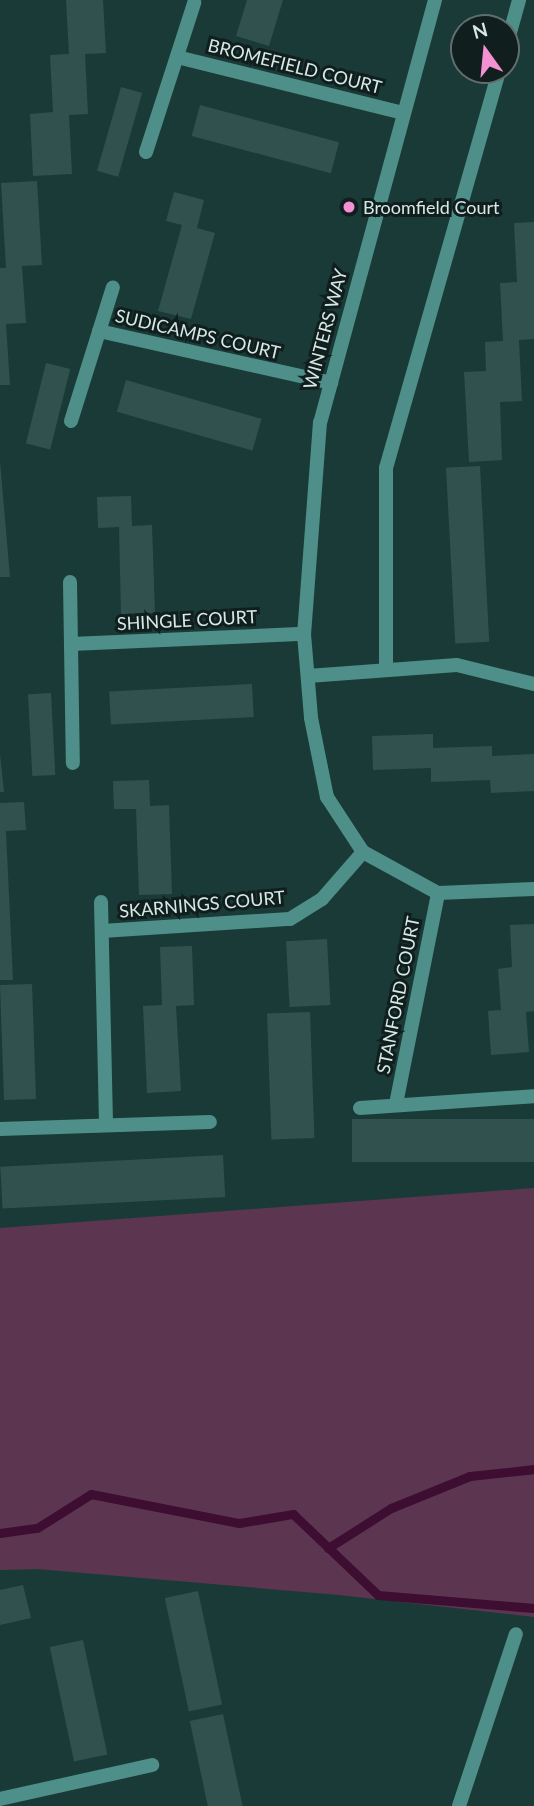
<!DOCTYPE html>
<html>
<head>
<meta charset="utf-8">
<style>
	body { margin:0 }
	#map { position:relative; width:534px; height:1806px; overflow:hidden; background:#1a3a37; font-family:Lato,sans-serif }
	div>[style] { position:absolute }
	.green>* { inset:0; background:#5c3650 }
	.stream>* { height:9px; margin:-4.5px; padding:0 4.5px; transform-origin:4.5px; border-radius:4.5px; background:#3e0d32 }
	.building>* { inset:0; background:#31514e; transform-origin:0 0 }
	.minor>* { height:14px; margin:-7px; padding:0 7px; transform-origin:7px; border-radius:7px; background:#4f8f89 }
	.dots>* { width:19px; height:19px; translate:-50% -50%; box-sizing:border-box; border:4px solid #101e1d; border-radius:50% }
	span { translate:-50% -50%; white-space:nowrap; text-align:center; line-height:1.15; -webkit-text-stroke:6px #101e1d; paint-order:stroke }
	.street-label { font-size:18px; color:#d7e9e7 }
	.poi-label { font-size:18px; color:#d7e9e7 }
	.left { translate:0 -50%; text-align:left }
	.north { position:absolute; left:450px; top:14px; width:70px; height:70px; box-sizing:border-box; background:#101e1d; border:2px solid #606f6e; border-radius:50%; rotate:345deg; font-size:19px; font-weight:700; line-height:28px; text-align:center; color:#d7e9e7 }
	.north::after { content:''; display:block; margin:auto; width:24px; height:32px; background:#f391d5; clip-path:polygon(50% 0,100% 100%,50% 72%,0 100%) }
</style>
</head>
<body>
<div id="map">
	<div class="green">
		<i style="clip-path:polygon(534px 1188px,534px 1617px,339px 1595px,37px 1569px,0 1570px,0 1228px)"></i>
	</div>
	<div class="stream">
		<i style="left:0;top:1533px;width:37px;rotate:-8deg"></i>
		<i style="left:37px;top:1528px;width:64px;rotate:-32.2deg"></i>
		<i style="left:91px;top:1494px;width:151px;rotate:11.1deg"></i>
		<i style="left:239px;top:1523px;width:55px;rotate:-9.5deg"></i>
		<i style="left:293px;top:1514px;width:117px;rotate:43.6deg"></i>
		<i style="left:378px;top:1595px;width:157px;rotate:4.8deg"></i>
		<i style="left:328px;top:1548px;width:75px;rotate:-32.4deg"></i>
		<i style="left:391px;top:1508px;width:85px;rotate:-22.1deg"></i>
		<i style="left:470px;top:1476px;width:64px;rotate:-6.2deg"></i>
	</div>
	<div class="building">
		<i style="clip-path:polygon(66px 0,103px 0,106px 53px,85px 54px,88px 114px,69px 115px,72px 174px,33px 176px,30px 114px,53px 112px,50px 55px,69px 54px)"></i>
		<i style="clip-path:polygon(247px 0,283px 0,269px 46px,236px 36px)"></i>
		<i style="left:121px;top:87px;width:22px;height:87px;rotate:16deg"></i>
		<i style="left:200px;top:105px;width:144px;height:32px;rotate:15deg"></i>
		<i style="clip-path:polygon(37px 181px,42px 265px,22px 266px,26px 323px,6px 324px,10px 385px,0 385px,0 268px,6px 268px,1px 183px)"></i>
		<i style="clip-path:polygon(174px 192px,204px 200px,197px 228px,215px 233px,191px 319px,158px 311px,182px 225px,166px 221px)"></i>
		<i style="clip-path:polygon(534px 222px,534px 339px,519px 340px,522px 401px,500px 402px,502px 460px,469px 462px,464px 372px,486px 371px,485px 342px,503px 341px,500px 283px,517px 282px,514px 223px)"></i>
		<i style="left:46px;top:363px;width:25px;height:83px;rotate:14deg"></i>
		<i style="left:126px;top:380px;width:141px;height:33px;rotate:16deg"></i>
		<i style="clip-path:polygon(0 461px,10px 577px,0 577px)"></i>
		<i style="left:480px;top:466px;width:176px;height:34px;rotate:87deg"></i>
		<i style="clip-path:polygon(131px 496px,132px 526px,152px 525px,155px 613px,121px 615px,119px 527px,98px 528px,97px 497px)"></i>
		<i style="left:252px;top:684px;width:33px;height:143px;rotate:87deg"></i>
		<i style="left:51px;top:693px;width:82px;height:23px;rotate:87deg"></i>
		<i style="clip-path:polygon(433px 734px,433px 748px,492px 746px,492px 756px,534px 754px,534px 791px,491px 793px,490px 780px,431px 782px,431px 768px,373px 770px,372px 736px)"></i>
		<i style="clip-path:polygon(0 754px,4px 792px,0 792px)"></i>
		<i style="clip-path:polygon(149px 780px,150px 806px,169px 805px,172px 894px,139px 895px,136px 809px,114px 809px,113px 781px)"></i>
		<i style="clip-path:polygon(24px 802px,26px 830px,6px 831px,13px 980px,0 980px,0 803px)"></i>
		<i style="clip-path:polygon(534px 924px,534px 1011px,526px 1012px,529px 1052px,491px 1055px,488px 1011px,501px 1010px,498px 969px,512px 967px,510px 925px)"></i>
		<i style="left:327px;top:939px;width:66px;height:41px;rotate:87deg"></i>
		<i style="clip-path:polygon(192px 946px,194px 1005px,176px 1006px,181px 1091px,147px 1093px,143px 1006px,162px 1005px,160px 947px)"></i>
		<i style="left:32px;top:984px;width:115px;height:32px;rotate:88deg"></i>
		<i style="left:310px;top:1012px;width:126px;height:43px;rotate:88deg"></i>
		<i style="left:534px;top:1119px;width:43px;height:182px;rotate:90deg"></i>
		<i style="left:223px;top:1155px;width:42px;height:223px;rotate:87deg"></i>
		<i style="clip-path:polygon(23px 1585px,31px 1618px,0 1625px,0 1590px)"></i>
		<i style="left:198px;top:1591px;width:116px;height:34px;rotate:78deg"></i>
		<i style="left:83px;top:1640px;width:117px;height:34px;rotate:78deg"></i>
		<i style="left:223px;top:1714px;width:94px;height:34px;rotate:78deg"></i>
	</div>
	<div class="minor">
		<i style="left:435px;top:0;width:437px;rotate:105.2deg"></i>
		<i style="left:320px;top:422px;width:213px;rotate:94.3deg"></i>
		<i style="left:304px;top:634px;width:84px;rotate:85.2deg"></i>
		<i style="left:311px;top:718px;width:81px;rotate:78.6deg"></i>
		<i style="left:327px;top:797px;width:66px;rotate:56.8deg"></i>
		<i style="left:363px;top:852px;width:85px;rotate:28.7deg"></i>
		<i style="left:438px;top:893px;width:96px;rotate:-2.4deg"></i>
		<i style="left:506px;top:47px;width:49px;rotate:-74.5deg"></i>
		<i style="left:177px;top:57px;width:233px;rotate:13.9deg"></i>
		<i style="left:146px;top:152px;width:157px;rotate:-72.1deg"></i>
		<i style="left:99px;top:331px;width:238px;rotate:12.6deg"></i>
		<i style="left:71px;top:421px;width:140px;rotate:-72.6deg"></i>
		<i style="left:70px;top:582px;width:181px;rotate:89.1deg"></i>
		<i style="left:71px;top:644px;width:233px;rotate:-2.5deg"></i>
		<i style="left:386px;top:668px;width:200px;rotate:-90deg"></i>
		<i style="left:386px;top:468px;width:414px;rotate:-74.1deg"></i>
		<i style="left:308px;top:676px;width:149px;rotate:-4.2deg"></i>
		<i style="left:457px;top:665px;width:79px;rotate:13.9deg"></i>
		<i style="left:101px;top:902px;width:223px;rotate:88.7deg"></i>
		<i style="left:102px;top:931px;width:188px;rotate:-3.7deg"></i>
		<i style="left:290px;top:919px;width:38px;rotate:-32deg"></i>
		<i style="left:322px;top:899px;width:62px;rotate:-48.9deg"></i>
		<i style="left:396px;top:1104px;width:215px;rotate:-78.7deg"></i>
		<i style="left:360px;top:1108px;width:174px;rotate:-3.9deg"></i>
		<i style="left:0;top:1129px;width:210px;rotate:-1.9deg"></i>
		<i style="left:0;top:1799px;width:156px;rotate:-12.6deg"></i>
		<i style="left:459px;top:1806px;width:181px;rotate:-71.7deg"></i>
	</div>
	<div class="dots">
		<i style="left:349px;top:207px;background:#f391d5"></i>
	</div>
	<div class="street-label">
		<span style="left:295px;top:66px;rotate:14deg">BROMEFIELD COURT</span>
		<span style="left:325px;top:329px;rotate:-75deg">WINTERS WAY</span>
		<span style="left:198px;top:334px;rotate:13deg">SUDICAMPS COURT</span>
		<span style="left:187px;top:620px;rotate:-3deg">SHINGLE COURT</span>
		<span style="left:202px;top:904px;rotate:-5deg">SKARNINGS COURT</span>
		<span style="left:398px;top:995px;rotate:-79deg">STANFORD COURT</span>
	</div>
	<div class="poi-label">
		<span class="left" style="left:363px;top:207px">Broomfield Court</span>
	</div>
	<div class="north">N</div>
</div>
</body>
</html>
